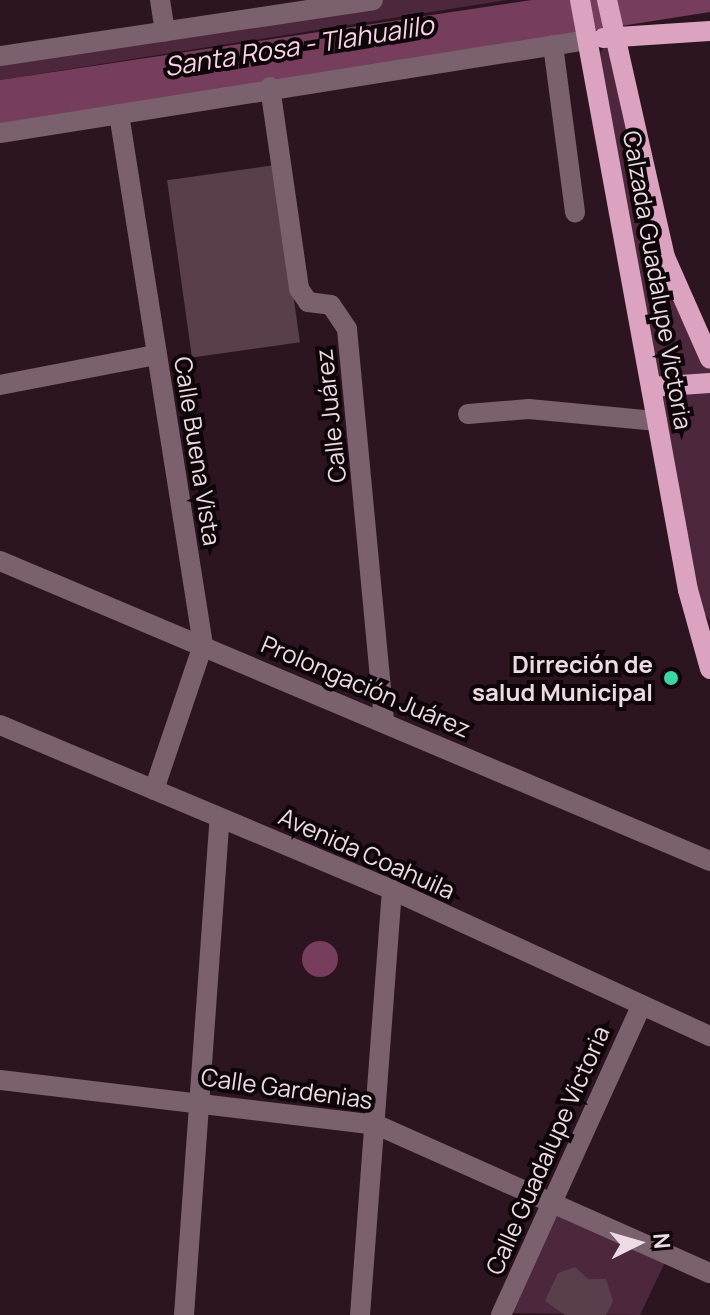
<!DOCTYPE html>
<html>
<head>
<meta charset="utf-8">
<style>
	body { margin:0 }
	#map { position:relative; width:710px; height:1315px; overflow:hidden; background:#2c1521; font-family:Manrope,sans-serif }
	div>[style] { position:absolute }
	.green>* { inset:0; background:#4d283c }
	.water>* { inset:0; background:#763e5c }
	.round { border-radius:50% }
	.building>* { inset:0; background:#593e4c; transform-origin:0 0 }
	.minor>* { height:20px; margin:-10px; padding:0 10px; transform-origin:10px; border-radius:10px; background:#7b606d }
	.major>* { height:20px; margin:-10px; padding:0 10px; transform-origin:10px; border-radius:10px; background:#dba3bf }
	.dots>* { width:22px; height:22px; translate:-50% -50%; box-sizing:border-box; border:4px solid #0e0509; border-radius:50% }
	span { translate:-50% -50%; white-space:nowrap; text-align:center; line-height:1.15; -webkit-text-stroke:8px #0e0509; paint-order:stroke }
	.street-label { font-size:24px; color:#ecdbe3 }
	.poi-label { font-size:24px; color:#ecdbe3; font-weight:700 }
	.right { translate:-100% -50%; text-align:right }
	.water-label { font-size:26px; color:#f9d3e5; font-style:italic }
	.north { position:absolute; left:598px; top:1203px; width:80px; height:80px; -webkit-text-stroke:6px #0e0509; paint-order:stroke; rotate:85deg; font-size:22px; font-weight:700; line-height:32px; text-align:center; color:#ecdbe3 }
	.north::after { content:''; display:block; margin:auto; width:28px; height:36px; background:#ecdbe3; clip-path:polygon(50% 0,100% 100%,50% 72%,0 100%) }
</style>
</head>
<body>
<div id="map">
	<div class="green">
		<i style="clip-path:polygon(375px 0,507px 0,0 80px,0 54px)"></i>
		<i style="clip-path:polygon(605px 45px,616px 57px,662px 259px,710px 367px,710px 621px,700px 607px,597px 59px)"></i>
		<i style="clip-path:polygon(555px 1204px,667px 1258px,640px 1315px,509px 1313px)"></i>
	</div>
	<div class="water">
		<i style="clip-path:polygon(532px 0,710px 0,710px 12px,0 124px,0 80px)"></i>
		<i class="round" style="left:302px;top:941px;width:36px;height:36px"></i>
	</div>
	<div class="building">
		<i style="left:275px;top:165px;width:179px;height:109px;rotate:82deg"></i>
		<i style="clip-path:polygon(575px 1267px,588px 1279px,606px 1279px,613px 1301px,606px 1315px,565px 1315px,545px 1301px,558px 1273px)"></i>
	</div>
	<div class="minor">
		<i style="left:160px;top:0;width:32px;rotate:81deg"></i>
		<i style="left:553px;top:45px;width:169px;rotate:82.5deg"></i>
		<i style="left:0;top:56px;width:377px;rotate:-8.5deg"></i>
		<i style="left:270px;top:87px;width:204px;rotate:81.8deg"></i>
		<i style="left:299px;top:289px;width:16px;rotate:55deg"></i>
		<i style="left:308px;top:302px;width:23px;rotate:7deg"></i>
		<i style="left:331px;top:305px;width:29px;rotate:56deg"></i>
		<i style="left:347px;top:329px;width:395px;rotate:84.6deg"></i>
		<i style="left:119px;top:114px;width:538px;rotate:81.01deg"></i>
		<i style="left:203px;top:645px;width:153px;rotate:108.7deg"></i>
		<i style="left:0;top:133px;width:594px;rotate:-9deg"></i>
		<i style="left:0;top:385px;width:159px;rotate:-10.9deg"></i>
		<i style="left:468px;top:414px;width:61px;rotate:-4.7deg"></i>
		<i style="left:529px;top:409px;width:129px;rotate:5.4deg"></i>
		<i style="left:0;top:561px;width:771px;rotate:22.91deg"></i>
		<i style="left:0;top:725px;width:425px;rotate:22.8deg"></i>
		<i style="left:392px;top:890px;width:350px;rotate:24.7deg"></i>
		<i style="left:0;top:1080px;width:380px;rotate:6.8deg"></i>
		<i style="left:377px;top:1125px;width:364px;rotate:24deg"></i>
		<i style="left:184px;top:1315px;width:498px;rotate:-85.9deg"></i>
		<i style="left:360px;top:1315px;width:426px;rotate:-85.7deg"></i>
		<i style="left:501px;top:1315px;width:339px;rotate:-65.6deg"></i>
	</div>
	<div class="major">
		<i style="left:580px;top:0;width:600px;rotate:79.63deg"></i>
		<i style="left:688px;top:590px;width:82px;rotate:74.4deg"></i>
		<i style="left:607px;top:0;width:263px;rotate:77.3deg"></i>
		<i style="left:665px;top:257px;width:111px;rotate:66.2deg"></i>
		<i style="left:603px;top:38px;width:107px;rotate:-3.7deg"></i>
		<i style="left:651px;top:387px;width:59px;rotate:-3.9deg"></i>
	</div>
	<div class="dots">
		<i style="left:671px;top:678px;background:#3ad4a5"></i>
	</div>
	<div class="street-label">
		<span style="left:658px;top:280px;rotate:80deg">Calzada Guadalupe Victoria</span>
		<span style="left:330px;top:416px;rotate:-96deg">Calle Juárez</span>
		<span style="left:198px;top:451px;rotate:81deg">Calle Buena Vista</span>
		<span style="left:366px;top:686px;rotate:23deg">Prolongación Juárez</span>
		<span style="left:367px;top:853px;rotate:24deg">Avenida Coahuila</span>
		<span style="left:287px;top:1088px;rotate:8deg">Calle Gardenias</span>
		<span style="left:547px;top:1150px;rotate:-66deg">Calle Guadalupe Victoria</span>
	</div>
	<div class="poi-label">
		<span class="right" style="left:653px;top:678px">Dirreción de<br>salud Municipal</span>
	</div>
	<div class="water-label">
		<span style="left:299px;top:46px;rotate:-9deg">Santa Rosa - Tlahualilo</span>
	</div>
	<div class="north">N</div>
</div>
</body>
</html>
